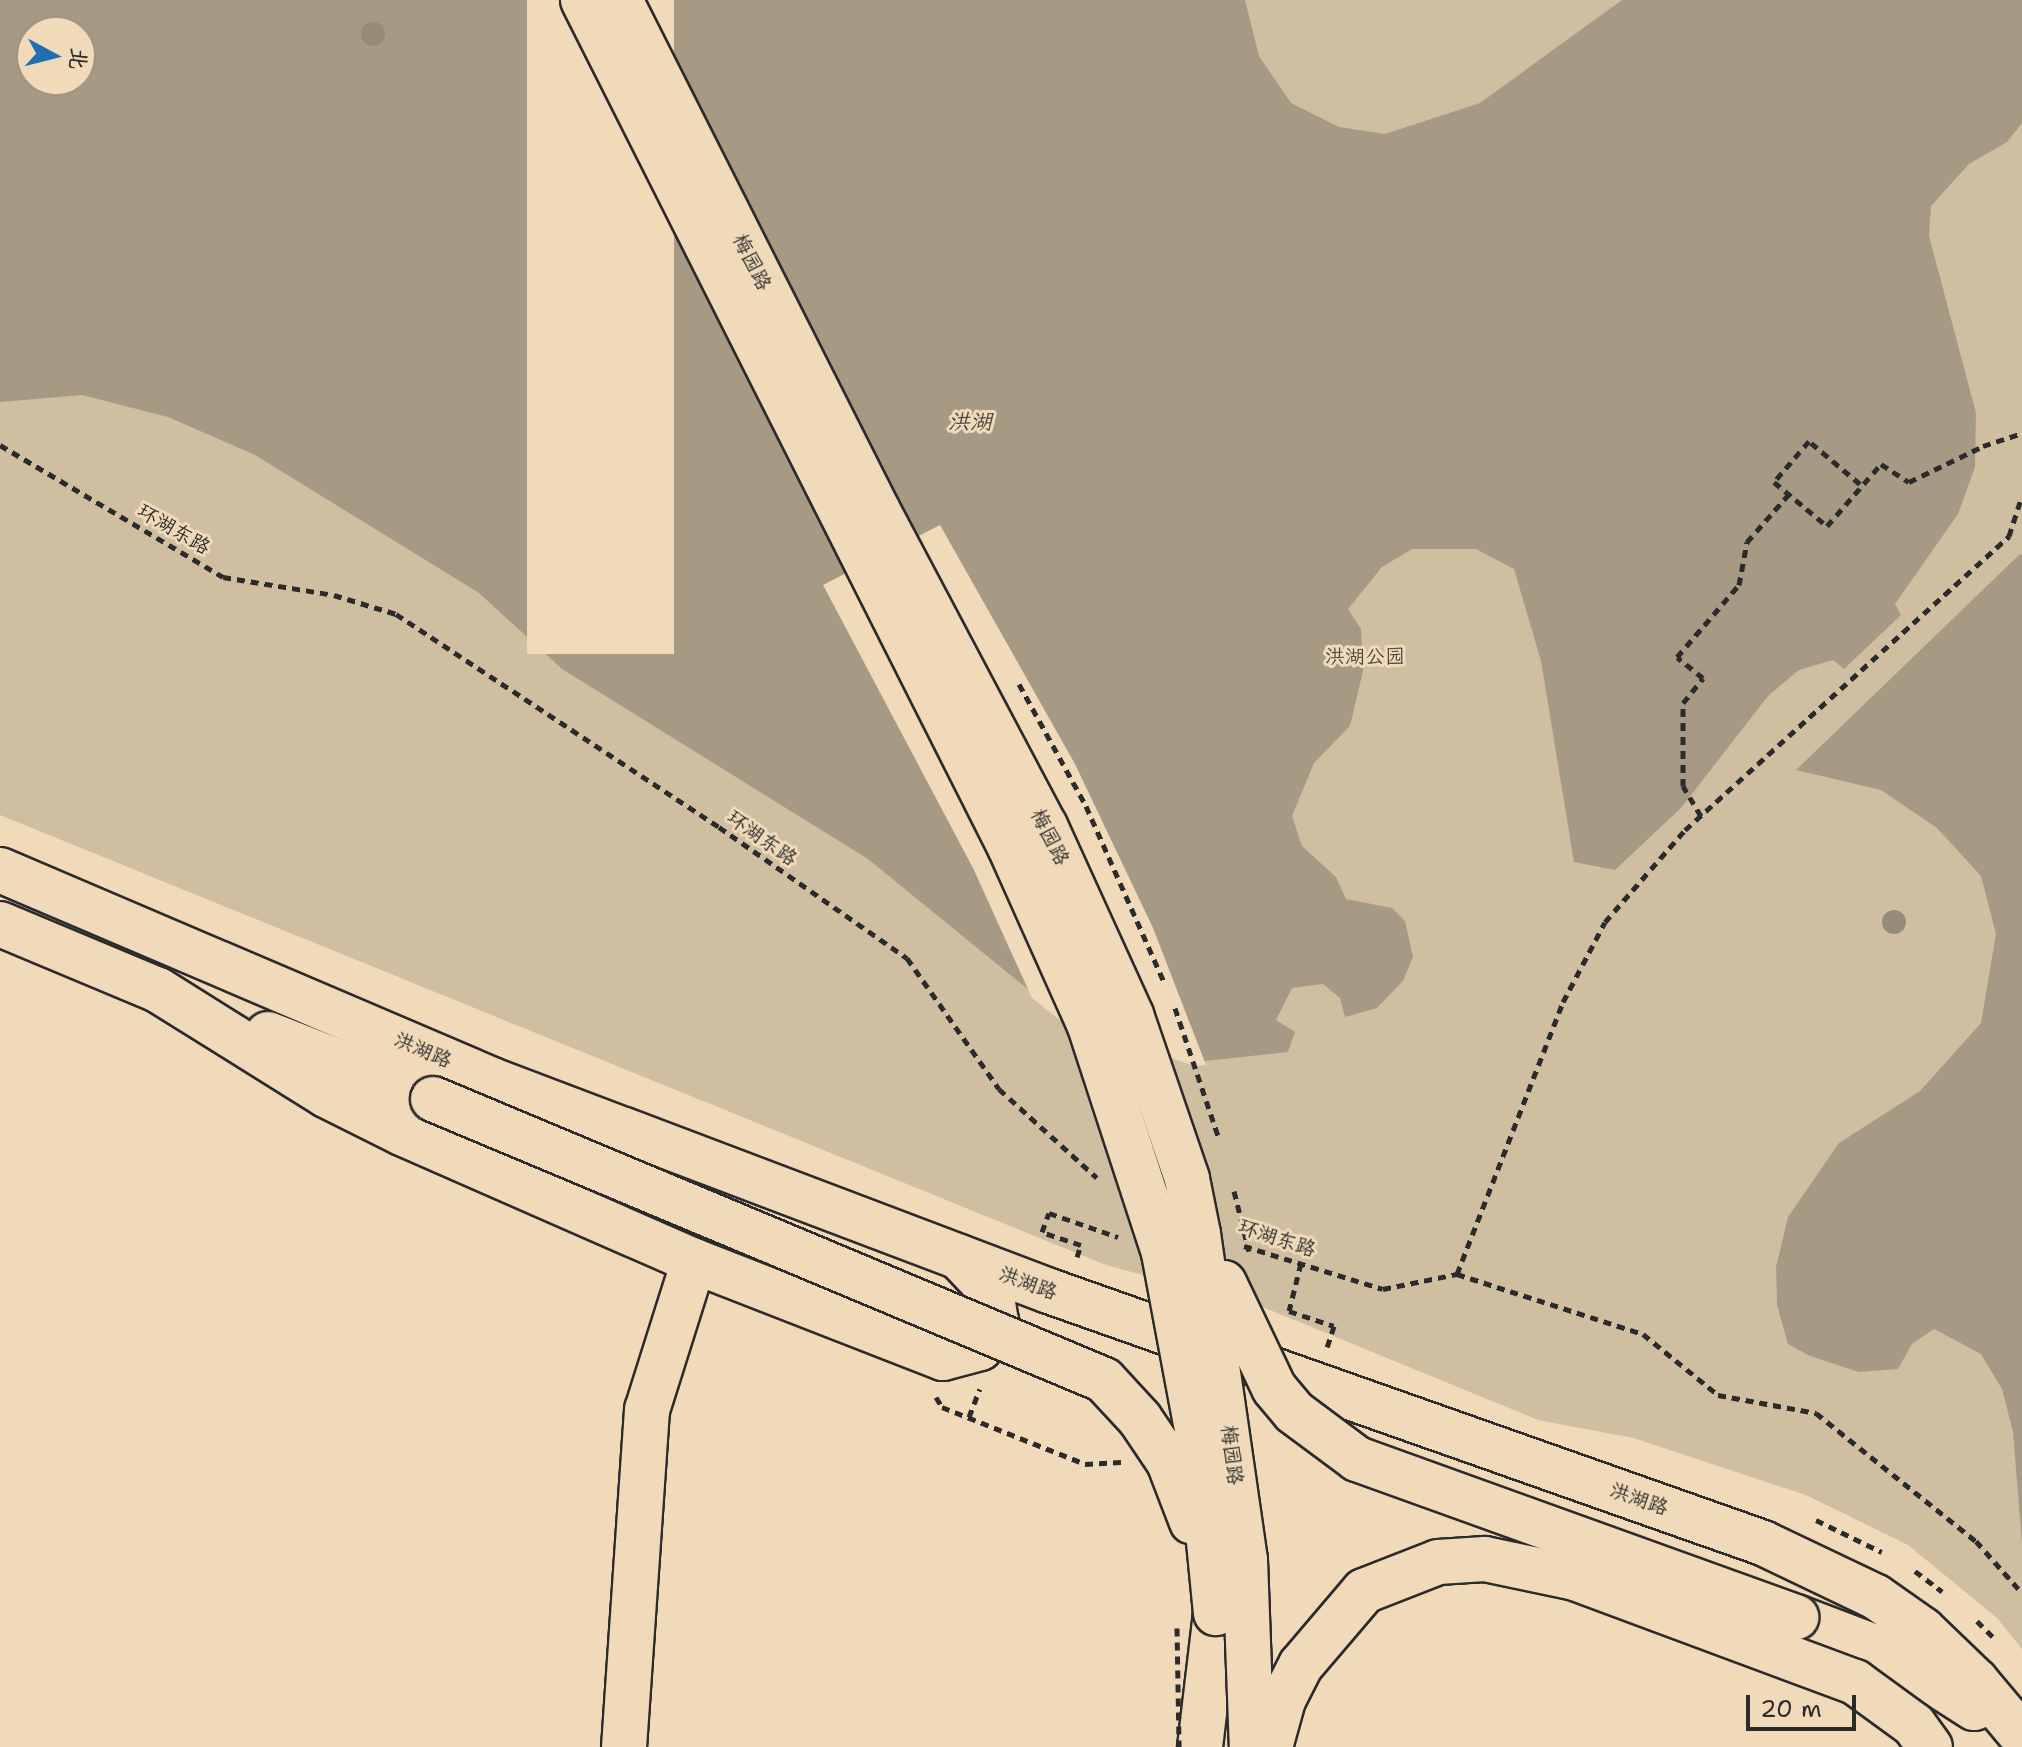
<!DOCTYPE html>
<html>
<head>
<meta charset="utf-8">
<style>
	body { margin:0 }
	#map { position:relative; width:2022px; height:1747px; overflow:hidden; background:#f0dab9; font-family:"Shantell Sans","LXGW WenKai TC",sans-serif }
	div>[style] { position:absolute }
	.green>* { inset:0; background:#d0bea1 }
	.water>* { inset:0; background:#a79a84 }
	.pier>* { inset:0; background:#f0dab9; transform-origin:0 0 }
	.path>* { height:5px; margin-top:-2.5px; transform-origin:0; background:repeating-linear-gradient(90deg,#2b2b2b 0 8px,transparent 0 14px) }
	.roads { filter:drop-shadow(2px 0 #2b2b2b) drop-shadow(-2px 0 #2b2b2b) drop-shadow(0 2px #2b2b2b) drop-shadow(0 -2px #2b2b2b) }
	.secondary>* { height:44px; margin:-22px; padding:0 22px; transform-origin:22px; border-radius:22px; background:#f0dab9 }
	.highway>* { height:44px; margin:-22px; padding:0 22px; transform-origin:22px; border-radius:22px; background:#f0dab9 }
	.path-bridge>* { height:5px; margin-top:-2.5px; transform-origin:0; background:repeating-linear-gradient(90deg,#2b2b2b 0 8px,transparent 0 14px) }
	.bridges { filter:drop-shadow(2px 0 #2b2b2b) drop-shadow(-2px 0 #2b2b2b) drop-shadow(0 2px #2b2b2b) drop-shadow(0 -2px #2b2b2b) }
	.secondary-bridge>* { height:44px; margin:-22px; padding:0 22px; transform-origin:22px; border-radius:22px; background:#f0dab9 }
	.highway-bridge>* { height:44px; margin:-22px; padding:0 22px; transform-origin:22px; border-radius:22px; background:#f0dab9 }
	.trees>* { width:24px; height:24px; margin:-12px; border-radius:50%; background:#968a78 }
	span { translate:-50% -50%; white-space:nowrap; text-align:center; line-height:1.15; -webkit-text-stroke:6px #f0dab9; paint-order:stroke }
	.street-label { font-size:20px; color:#2b2b2b }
	.park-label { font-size:20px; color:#4c4843 }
	.water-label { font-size:22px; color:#4a4741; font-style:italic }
	.north { position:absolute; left:16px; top:16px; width:80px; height:80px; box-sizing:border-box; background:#f0dab9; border:2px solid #a19480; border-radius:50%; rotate:97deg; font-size:22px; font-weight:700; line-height:32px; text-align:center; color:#2b2b2b }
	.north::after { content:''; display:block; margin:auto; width:28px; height:36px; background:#1f6fb2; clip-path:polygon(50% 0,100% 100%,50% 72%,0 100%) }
	.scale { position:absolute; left:1746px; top:1695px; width:110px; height:36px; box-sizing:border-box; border:4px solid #2b2b2b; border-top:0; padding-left:10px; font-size:24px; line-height:28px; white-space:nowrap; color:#2b2b2b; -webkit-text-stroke:6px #f0dab9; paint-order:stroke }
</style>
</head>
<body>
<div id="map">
	<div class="green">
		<i style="clip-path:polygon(evenodd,0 0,2022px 0,2022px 1649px,1997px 1618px,1908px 1545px,1806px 1495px,1633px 1438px,1538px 1420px,1265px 1308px,1106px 1265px,0 815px,0 0,32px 32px,80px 32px,80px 80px,32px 80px,32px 32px)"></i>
	</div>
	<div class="water">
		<i style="clip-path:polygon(evenodd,0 0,1245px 0,1259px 56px,1291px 103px,1339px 127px,1385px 134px,1480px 103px,1622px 0,2022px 0,2022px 123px,2007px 142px,1969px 164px,1931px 206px,1929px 236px,1976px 413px,1975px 467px,1958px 514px,1895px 604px,1901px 615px,1844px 669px,1833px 660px,1799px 670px,1768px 696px,1681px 808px,1615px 870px,1574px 862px,1541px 661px,1514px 569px,1476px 549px,1412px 549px,1382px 567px,1348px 609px,1361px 629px,1363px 671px,1350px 726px,1314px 763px,1292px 816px,1302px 846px,1336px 877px,1346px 899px,1392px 908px,1405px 921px,1413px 957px,1403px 981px,1377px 1008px,1345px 1017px,1340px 998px,1323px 984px,1292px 988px,1276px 1020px,1295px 1032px,1288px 1052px,1196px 1062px,1062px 1017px,868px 859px,562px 669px,479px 593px,255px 455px,168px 417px,82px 395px,0 402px,0 0,32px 32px,80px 32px,80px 80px,32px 80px,32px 32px)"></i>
		<i style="clip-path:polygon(2020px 554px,2022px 555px,2022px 1544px,2013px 1432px,2002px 1389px,1981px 1354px,1934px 1329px,1912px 1344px,1898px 1369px,1859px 1372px,1810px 1356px,1788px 1344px,1777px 1305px,1776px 1267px,1788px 1217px,1839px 1143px,1920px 1091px,1981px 1023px,1996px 934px,1981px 876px,1937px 828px,1881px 790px,1796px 770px)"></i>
	</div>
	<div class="pier">
		<i style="left:527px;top:0;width:147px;height:654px"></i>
		<i style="clip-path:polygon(940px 525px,1075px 764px,1153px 928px,1206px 1065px,1195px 1066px,1061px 1021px,1032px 998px,973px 868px,823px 585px)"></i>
	</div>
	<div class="path">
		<i style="left:0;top:445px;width:259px;rotate:30.6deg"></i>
		<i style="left:223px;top:577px;width:112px;rotate:9.2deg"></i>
		<i style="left:334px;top:595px;width:65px;rotate:17deg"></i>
		<i style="left:396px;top:614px;width:387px;rotate:33.4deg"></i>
		<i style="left:719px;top:827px;width:229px;rotate:34.9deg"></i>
		<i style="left:907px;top:958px;width:160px;rotate:54.9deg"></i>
		<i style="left:999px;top:1089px;width:132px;rotate:42.2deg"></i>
		<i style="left:1860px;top:484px;width:67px;rotate:-139.9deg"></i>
		<i style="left:1809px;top:441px;width:54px;rotate:130.5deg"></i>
		<i style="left:1774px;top:482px;width:69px;rotate:39.7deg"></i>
		<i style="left:1827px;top:526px;width:82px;rotate:-48.9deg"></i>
		<i style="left:1881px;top:464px;width:33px;rotate:33deg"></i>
		<i style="left:1909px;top:482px;width:82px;rotate:-25.9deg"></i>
		<i style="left:1983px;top:446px;width:41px;rotate:-18.4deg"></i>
		<i style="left:1701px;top:816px;width:35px;rotate:-121deg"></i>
		<i style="left:1683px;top:786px;width:83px;rotate:-90deg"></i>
		<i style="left:1683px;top:703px;width:32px;rotate:-51deg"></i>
		<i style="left:1703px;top:678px;width:33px;rotate:-141deg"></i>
		<i style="left:1677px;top:657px;width:95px;rotate:-49.3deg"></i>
		<i style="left:1739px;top:585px;width:44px;rotate:-79.5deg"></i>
		<i style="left:1747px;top:542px;width:64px;rotate:-48.8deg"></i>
		<i style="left:1244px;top:1246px;width:145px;rotate:17.2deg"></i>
		<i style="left:1383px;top:1289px;width:76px;rotate:-11.5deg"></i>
		<i style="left:1457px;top:1274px;width:195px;rotate:17.9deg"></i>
		<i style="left:1643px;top:1334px;width:97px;rotate:39.1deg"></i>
		<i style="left:1718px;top:1395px;width:100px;rotate:10.4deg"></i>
		<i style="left:1816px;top:1413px;width:205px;rotate:38.7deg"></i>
		<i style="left:1976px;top:1541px;width:69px;rotate:48.5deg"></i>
		<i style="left:1077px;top:1257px;width:13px;rotate:-72deg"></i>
		<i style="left:1081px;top:1245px;width:41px;rotate:-161.6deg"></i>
		<i style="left:1042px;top:1232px;width:20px;rotate:-70deg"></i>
		<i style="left:1049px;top:1213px;width:73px;rotate:19.2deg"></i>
		<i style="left:1301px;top:1263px;width:49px;rotate:104deg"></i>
		<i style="left:1289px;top:1311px;width:47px;rotate:18.4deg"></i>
		<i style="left:1334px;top:1326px;width:22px;rotate:108deg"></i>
		<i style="left:1457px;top:1274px;width:292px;rotate:-68.7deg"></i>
		<i style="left:1563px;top:1002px;width:90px;rotate:-62.3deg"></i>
		<i style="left:1605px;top:922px;width:122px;rotate:-49deg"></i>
		<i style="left:1685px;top:830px;width:438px;rotate:-42.2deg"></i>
		<i style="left:2009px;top:536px;width:42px;rotate:-72deg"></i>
		<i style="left:936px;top:1397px;width:12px;rotate:59deg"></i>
		<i style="left:942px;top:1407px;width:154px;rotate:21.7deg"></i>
		<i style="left:1085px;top:1464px;width:36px;rotate:-3deg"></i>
		<i style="left:969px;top:1417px;width:30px;rotate:-69deg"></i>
		<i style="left:1816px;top:1520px;width:73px;rotate:25.9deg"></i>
		<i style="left:1915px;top:1571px;width:34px;rotate:37deg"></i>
		<i style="left:1977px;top:1621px;width:23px;rotate:45deg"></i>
	</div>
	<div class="roads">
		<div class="secondary">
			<i style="left:0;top:870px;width:535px;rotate:23.11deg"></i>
			<i style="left:492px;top:1080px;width:596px;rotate:20.75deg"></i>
			<i style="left:1049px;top:1291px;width:757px;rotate:19.44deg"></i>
			<i style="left:1763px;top:1543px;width:125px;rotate:25.5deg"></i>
			<i style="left:1876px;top:1597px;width:57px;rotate:35.1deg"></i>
			<i style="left:1923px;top:1630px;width:74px;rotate:43.9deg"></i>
			<i style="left:1976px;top:1681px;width:72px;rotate:50.1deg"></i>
			<i style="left:0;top:924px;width:171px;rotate:22.7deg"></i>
			<i style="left:158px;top:990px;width:198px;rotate:32deg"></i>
			<i style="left:326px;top:1095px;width:85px;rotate:26.6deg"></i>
			<i style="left:402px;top:1133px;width:319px;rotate:23.7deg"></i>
			<i style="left:694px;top:1261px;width:156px;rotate:107.5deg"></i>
			<i style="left:647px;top:1410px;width:338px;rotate:93.9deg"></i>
			<i style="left:268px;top:1034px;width:177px;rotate:21.5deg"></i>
			<i style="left:694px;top:1261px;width:267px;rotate:21.3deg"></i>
			<i style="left:943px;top:1358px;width:38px;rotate:-15deg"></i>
			<i style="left:980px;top:1348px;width:31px;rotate:-58deg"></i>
			<i style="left:996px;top:1322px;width:31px;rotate:-99deg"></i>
			<i style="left:991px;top:1291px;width:47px;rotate:-133.3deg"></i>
			<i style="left:1796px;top:1617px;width:95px;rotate:20.9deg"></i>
			<i style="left:1885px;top:1651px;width:106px;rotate:32.6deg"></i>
		</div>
		<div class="highway">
			<i style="left:1200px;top:1747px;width:135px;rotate:-83.2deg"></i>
		</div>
	</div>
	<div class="path-bridge">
		<i style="left:1019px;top:684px;width:139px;rotate:61.2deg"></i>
		<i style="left:1086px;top:806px;width:195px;rotate:66.1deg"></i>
		<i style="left:1175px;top:1008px;width:138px;rotate:71.4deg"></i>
		<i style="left:1234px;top:1191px;width:62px;rotate:76deg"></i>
		<i style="left:1177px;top:1628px;width:119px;rotate:89deg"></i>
	</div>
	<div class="bridges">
		<div class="secondary-bridge">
			<i style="left:583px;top:0;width:949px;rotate:63.25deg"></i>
			<i style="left:1010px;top:847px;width:196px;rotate:65.9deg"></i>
			<i style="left:1090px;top:1026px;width:239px;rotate:71.9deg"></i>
			<i style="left:1164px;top:1253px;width:190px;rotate:79.4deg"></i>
			<i style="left:1199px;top:1440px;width:174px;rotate:84.4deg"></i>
			<i style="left:620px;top:0;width:572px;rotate:63.21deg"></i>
			<i style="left:878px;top:511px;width:357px;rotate:62.1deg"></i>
			<i style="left:1045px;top:826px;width:208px;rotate:65.5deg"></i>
			<i style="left:1131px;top:1015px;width:173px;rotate:71.1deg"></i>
			<i style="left:1187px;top:1179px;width:56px;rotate:78.7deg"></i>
			<i style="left:1198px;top:1234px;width:329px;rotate:81.8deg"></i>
			<i style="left:1245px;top:1560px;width:187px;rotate:87.9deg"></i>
			<i style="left:433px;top:1099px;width:727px;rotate:22.72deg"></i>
			<i style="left:1104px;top:1380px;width:53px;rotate:47.3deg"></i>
			<i style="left:1140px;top:1419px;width:52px;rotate:56deg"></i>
			<i style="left:1169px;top:1462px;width:64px;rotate:69deg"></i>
			<i style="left:1224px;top:1283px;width:116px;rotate:64.5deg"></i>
			<i style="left:1274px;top:1388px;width:31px;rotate:50deg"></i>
			<i style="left:1294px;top:1412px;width:79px;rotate:36.7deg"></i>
			<i style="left:1357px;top:1459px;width:467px;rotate:19.8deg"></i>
		</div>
		<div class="highway-bridge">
			<i style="left:1270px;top:1747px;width:49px;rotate:-74.5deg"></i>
			<i style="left:1283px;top:1700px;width:39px;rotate:-63deg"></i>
			<i style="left:1301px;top:1665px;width:97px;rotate:-49.6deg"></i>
			<i style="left:1364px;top:1591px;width:79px;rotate:-21.4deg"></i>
			<i style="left:1438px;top:1562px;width:47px;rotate:-3.7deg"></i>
			<i style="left:1485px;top:1559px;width:92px;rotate:11.9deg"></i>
			<i style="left:1575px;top:1578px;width:299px;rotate:20.4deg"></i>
			<i style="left:1855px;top:1682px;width:73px;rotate:36.1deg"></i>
			<i style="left:1914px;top:1725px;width:27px;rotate:54deg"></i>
		</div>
	</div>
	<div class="trees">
		<i style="left:373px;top:34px"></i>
		<i style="left:1894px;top:922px"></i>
	</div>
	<div class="street-label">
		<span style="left:752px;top:262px;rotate:63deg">梅园路</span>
		<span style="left:174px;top:529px;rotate:30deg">环湖东路</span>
		<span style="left:1050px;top:837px;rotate:63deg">梅园路</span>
		<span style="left:762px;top:838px;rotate:35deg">环湖东路</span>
		<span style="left:423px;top:1050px;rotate:23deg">洪湖路</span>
		<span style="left:1277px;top:1238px;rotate:18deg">环湖东路</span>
		<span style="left:1028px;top:1283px;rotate:20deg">洪湖路</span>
		<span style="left:1232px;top:1455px;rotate:83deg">梅园路</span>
		<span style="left:1639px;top:1499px;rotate:19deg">洪湖路</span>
	</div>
	<div class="park-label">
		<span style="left:1365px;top:656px">洪湖公园</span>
	</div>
	<div class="water-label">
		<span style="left:970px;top:422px">洪湖</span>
	</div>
	<div class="north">北</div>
	<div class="scale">20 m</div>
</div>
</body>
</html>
